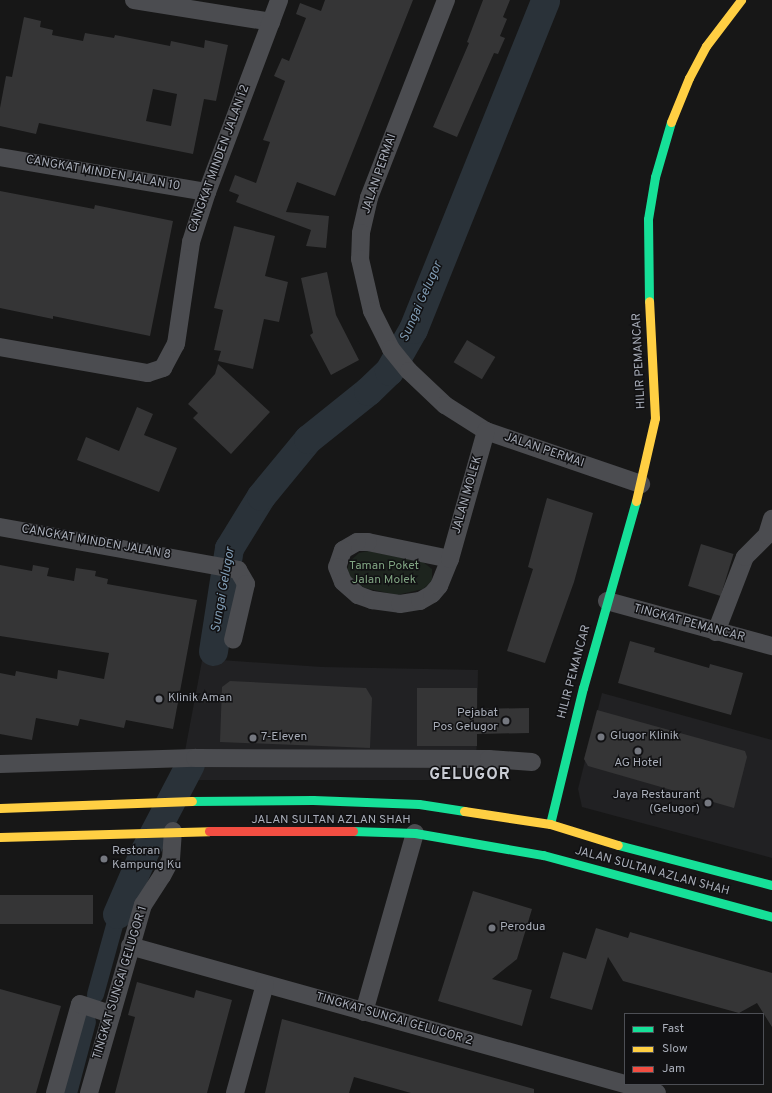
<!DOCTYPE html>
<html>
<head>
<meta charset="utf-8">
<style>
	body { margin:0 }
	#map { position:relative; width:772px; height:1093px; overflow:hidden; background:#171717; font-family:Overpass,sans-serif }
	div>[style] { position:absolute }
	.built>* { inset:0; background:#212123 }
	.green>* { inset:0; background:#1d241e }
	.canal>* { height:17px; margin:-8.5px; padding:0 8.5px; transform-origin:8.5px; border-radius:8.5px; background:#2a3239 }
	.river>* { height:29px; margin:-14.5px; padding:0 14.5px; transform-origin:14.5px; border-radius:14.5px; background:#2a3239 }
	.building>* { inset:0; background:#353536; transform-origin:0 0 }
	.street>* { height:18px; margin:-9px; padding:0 9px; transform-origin:9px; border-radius:9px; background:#4b4c50 }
	.fast>* { height:9px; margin:-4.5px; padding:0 4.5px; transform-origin:4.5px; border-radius:4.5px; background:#16e098 }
	.slow>* { height:9px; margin:-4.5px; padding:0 4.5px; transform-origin:4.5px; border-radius:4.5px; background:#ffcf43 }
	.jam>* { height:9px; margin:-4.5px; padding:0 4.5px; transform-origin:4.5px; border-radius:4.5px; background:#f24e42 }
	.dots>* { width:11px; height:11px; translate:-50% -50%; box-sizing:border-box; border:2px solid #111113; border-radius:50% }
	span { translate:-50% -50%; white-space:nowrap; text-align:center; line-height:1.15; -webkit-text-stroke:3px #111113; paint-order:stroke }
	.street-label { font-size:12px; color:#a8adb8 }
	.park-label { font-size:12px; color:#7fa381 }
	.poi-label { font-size:12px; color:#a8adb8 }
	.left { translate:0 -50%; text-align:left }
	.right { translate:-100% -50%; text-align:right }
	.water-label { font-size:13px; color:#7f9bb3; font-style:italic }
	.district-label { font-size:16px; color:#c9ccd4; font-weight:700; letter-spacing:1px }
	.legend { position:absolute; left:624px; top:1013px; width:140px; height:72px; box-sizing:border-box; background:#111113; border:1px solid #4d4f55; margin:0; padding:5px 7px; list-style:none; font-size:12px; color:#a8adb8 }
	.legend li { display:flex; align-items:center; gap:8px; height:20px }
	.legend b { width:20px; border:1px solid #4d4f55 }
</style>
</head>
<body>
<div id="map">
	<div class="built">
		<i style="clip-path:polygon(204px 650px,222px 653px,221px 660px,322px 667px,478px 670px,476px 780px,191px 780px,182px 767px)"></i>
		<i style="clip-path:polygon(602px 693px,772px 740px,772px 858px,582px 807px,578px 789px)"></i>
	</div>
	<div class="green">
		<i style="clip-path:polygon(368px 551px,423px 562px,432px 569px,432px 581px,423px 589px,397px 595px,365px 588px,352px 580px,347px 570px,350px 561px,359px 553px)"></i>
	</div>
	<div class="canal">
		<i style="left:95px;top:994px;width:83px;rotate:-74.6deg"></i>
		<i style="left:68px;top:1093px;width:74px;rotate:-75.2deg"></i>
	</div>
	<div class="river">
		<i style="left:213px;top:651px;width:104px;rotate:-81.2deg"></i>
		<i style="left:229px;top:548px;width:61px;rotate:-58.4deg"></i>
		<i style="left:261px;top:496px;width:74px;rotate:-50.5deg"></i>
		<i style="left:308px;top:439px;width:77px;rotate:-38.7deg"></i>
		<i style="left:368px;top:391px;width:29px;rotate:-44deg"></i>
		<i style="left:389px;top:371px;width:48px;rotate:-60.3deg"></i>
		<i style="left:413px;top:329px;width:354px;rotate:-68.1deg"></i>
		<i style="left:117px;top:914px;width:68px;rotate:-66.5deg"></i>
		<i style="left:144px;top:852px;width:99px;rotate:-62.4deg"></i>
	</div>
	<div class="building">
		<i style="clip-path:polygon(325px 0,413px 0,335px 196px,297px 182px,286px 212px,329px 216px,326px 248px,306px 246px,311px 230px,236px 202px,239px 195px,229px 191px,235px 175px,256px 183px,270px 142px,263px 140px,285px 81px,274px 76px,282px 58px,289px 61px,306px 18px,296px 14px,300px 3px,321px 11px)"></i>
		<i style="clip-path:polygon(483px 0,510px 0,503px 17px,507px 19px,500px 36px,505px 38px,498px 54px,494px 53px,457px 137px,433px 127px,469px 43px,467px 42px)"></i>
		<i style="clip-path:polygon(evenodd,24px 17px,41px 21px,40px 27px,53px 30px,52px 35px,83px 41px,85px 33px,114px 38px,115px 35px,170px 46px,171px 41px,204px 48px,205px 40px,228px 45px,216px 101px,204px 99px,193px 154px,39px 123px,36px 134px,0 126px,0 108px,6px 76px,12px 77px,24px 17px,153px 89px,177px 94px,171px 126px,146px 121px,153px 89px)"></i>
		<i style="clip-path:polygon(0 191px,94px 209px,95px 205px,173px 221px,150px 336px,53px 316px,53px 319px,0 308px)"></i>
		<i style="clip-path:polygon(234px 226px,275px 236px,265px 276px,288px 282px,279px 322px,264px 319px,253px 369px,218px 361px,221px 351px,214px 350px,223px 310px,214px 308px)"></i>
		<i style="clip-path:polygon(327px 272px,336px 315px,359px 360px,331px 375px,310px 335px,313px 333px,301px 278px)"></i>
		<i style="left:467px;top:340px;width:33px;height:26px;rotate:31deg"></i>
		<i style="clip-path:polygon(218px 364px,270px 412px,231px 454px,193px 418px,198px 413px,188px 404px,215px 374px)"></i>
		<i style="clip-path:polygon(137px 407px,153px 414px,144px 435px,177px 448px,159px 492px,77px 460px,86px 437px,119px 451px)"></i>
		<i style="clip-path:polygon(547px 498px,593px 513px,574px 582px,545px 663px,507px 651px,533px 569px,528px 567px)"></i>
		<i style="left:701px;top:544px;width:34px;height:44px;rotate:17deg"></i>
		<i style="clip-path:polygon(0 565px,32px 571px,33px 565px,49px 568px,47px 576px,74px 581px,76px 568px,96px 571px,95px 576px,108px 579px,107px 584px,197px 600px,173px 729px,126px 720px,124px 728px,80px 719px,78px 726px,36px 718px,32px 740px,0 734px,0 673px,15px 676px,16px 671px,57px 679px,58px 670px,104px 679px,109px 653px,0 636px)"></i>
		<i style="clip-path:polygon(630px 641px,655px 648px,654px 652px,709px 668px,710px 664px,743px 673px,731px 715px,618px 683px)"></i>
		<i style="clip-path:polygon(230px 681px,366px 688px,372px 698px,370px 748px,220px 742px,222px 687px)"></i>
		<i style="clip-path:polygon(417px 688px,477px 688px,477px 709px,529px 708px,529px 733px,477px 734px,477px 746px,417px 746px)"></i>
		<i style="clip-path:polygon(597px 710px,745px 751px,747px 757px,734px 808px,588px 766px,584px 759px)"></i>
		<i style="clip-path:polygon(473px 891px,532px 909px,517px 959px,492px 979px,532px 990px,522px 1026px,438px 1001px)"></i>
		<i style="left:93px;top:895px;width:29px;height:93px;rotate:90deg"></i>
		<i style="clip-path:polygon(596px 928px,628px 938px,630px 932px,772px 973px,772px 1027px,757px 1003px,739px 1013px,623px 981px,608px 957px,592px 1010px,550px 998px,563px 952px,586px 959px)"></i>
		<i style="clip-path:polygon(137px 982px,194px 998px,196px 990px,232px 1000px,207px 1093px,115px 1093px,135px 1017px,128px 1015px)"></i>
		<i style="clip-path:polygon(0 989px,61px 1006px,36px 1093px,0 1093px)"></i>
		<i style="clip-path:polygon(282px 1019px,534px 1089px,534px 1093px,411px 1093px,354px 1077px,349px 1093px,265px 1093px)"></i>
	</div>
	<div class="street">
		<i style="left:134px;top:0;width:139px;rotate:9.1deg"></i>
		<i style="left:446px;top:0;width:212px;rotate:111.3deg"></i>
		<i style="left:369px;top:198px;width:36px;rotate:103deg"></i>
		<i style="left:361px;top:233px;width:26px;rotate:92deg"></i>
		<i style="left:360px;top:259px;width:53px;rotate:77deg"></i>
		<i style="left:372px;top:311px;width:42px;rotate:63.4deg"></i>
		<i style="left:391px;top:349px;width:28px;rotate:51deg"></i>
		<i style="left:409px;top:371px;width:50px;rotate:43.4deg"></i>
		<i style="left:445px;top:405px;width:49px;rotate:32.4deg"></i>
		<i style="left:486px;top:431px;width:164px;rotate:18.9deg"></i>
		<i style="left:0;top:157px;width:210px;rotate:9.6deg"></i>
		<i style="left:0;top:347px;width:150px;rotate:10deg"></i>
		<i style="left:148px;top:373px;width:16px;rotate:-18deg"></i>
		<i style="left:163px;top:368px;width:27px;rotate:-62deg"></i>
		<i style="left:176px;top:344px;width:103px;rotate:-81.6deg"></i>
		<i style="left:191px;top:242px;width:52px;rotate:-72.3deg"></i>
		<i style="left:207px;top:192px;width:205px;rotate:-69.4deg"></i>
		<i style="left:0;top:527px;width:242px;rotate:10.2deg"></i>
		<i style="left:238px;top:570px;width:16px;rotate:60deg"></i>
		<i style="left:246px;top:584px;width:57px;rotate:103.1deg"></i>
		<i style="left:450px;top:559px;width:84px;rotate:-168.3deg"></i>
		<i style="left:368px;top:542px;width:11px;rotate:180deg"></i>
		<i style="left:357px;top:542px;width:16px;rotate:150deg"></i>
		<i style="left:343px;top:550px;width:18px;rotate:109deg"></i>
		<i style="left:337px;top:567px;width:16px;rotate:68deg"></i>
		<i style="left:343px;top:582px;width:20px;rotate:41deg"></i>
		<i style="left:358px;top:595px;width:15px;rotate:20deg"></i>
		<i style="left:372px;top:600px;width:28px;rotate:8deg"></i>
		<i style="left:400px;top:604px;width:20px;rotate:-9deg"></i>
		<i style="left:420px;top:601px;width:14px;rotate:-30deg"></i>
		<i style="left:432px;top:594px;width:11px;rotate:-49deg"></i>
		<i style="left:439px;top:586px;width:29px;rotate:-68deg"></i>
		<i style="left:450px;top:559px;width:133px;rotate:-74.3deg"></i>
		<i style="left:607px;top:601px;width:171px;rotate:15.3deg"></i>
		<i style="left:716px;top:632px;width:80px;rotate:-68.9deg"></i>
		<i style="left:745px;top:557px;width:31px;rotate:-45deg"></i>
		<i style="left:767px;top:535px;width:17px;rotate:-73deg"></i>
		<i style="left:0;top:764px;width:195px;rotate:-1.8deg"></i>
		<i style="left:195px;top:758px;width:294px;rotate:0.2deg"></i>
		<i style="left:489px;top:759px;width:43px;rotate:4deg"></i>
		<i style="left:130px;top:946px;width:547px;rotate:15.59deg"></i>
		<i style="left:364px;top:1012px;width:186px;rotate:-74.1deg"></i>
		<i style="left:55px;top:1093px;width:92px;rotate:-74.3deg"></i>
		<i style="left:80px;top:1004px;width:33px;rotate:18deg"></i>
		<i style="left:89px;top:1093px;width:196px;rotate:-74deg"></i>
		<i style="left:143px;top:905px;width:35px;rotate:-57deg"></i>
		<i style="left:162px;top:876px;width:19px;rotate:-62deg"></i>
		<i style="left:171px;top:859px;width:28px;rotate:-86deg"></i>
		<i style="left:235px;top:1093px;width:113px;rotate:-74.6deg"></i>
	</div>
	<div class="fast">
		<i style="left:649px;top:301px;width:82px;rotate:-90.7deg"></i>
		<i style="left:648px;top:219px;width:43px;rotate:-80.5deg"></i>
		<i style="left:655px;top:177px;width:57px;rotate:-73.8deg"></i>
		<i style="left:192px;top:801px;width:121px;rotate:-0.5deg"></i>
		<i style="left:313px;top:800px;width:106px;rotate:2.2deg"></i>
		<i style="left:419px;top:804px;width:46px;rotate:8.8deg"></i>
		<i style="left:550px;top:824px;width:140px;rotate:-76.4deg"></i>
		<i style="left:583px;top:688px;width:194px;rotate:-74.2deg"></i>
		<i style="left:353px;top:831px;width:62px;rotate:1.8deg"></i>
		<i style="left:415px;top:833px;width:130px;rotate:9.8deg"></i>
		<i style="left:543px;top:855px;width:237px;rotate:15.1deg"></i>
		<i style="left:618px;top:845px;width:159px;rotate:14.6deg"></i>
	</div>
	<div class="slow">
		<i style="left:671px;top:122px;width:48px;rotate:-67.8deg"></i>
		<i style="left:689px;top:78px;width:36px;rotate:-62deg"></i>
		<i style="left:706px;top:46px;width:58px;rotate:-52.7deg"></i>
		<i style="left:636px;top:501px;width:85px;rotate:-77.1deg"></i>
		<i style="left:655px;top:418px;width:117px;rotate:-92.9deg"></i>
		<i style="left:0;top:808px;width:192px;rotate:-2.1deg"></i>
		<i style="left:464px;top:811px;width:87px;rotate:8.6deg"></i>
		<i style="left:550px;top:824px;width:71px;rotate:17.2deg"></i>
		<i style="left:0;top:837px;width:209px;rotate:-1.6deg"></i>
	</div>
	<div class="jam">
		<i style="left:209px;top:831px;width:144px"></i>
	</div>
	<div class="dots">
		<i style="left:159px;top:699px;background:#757880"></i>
		<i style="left:506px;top:721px;background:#757880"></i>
		<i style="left:601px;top:737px;background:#757880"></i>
		<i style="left:253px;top:738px;background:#757880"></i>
		<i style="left:638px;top:751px;background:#757880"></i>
		<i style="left:708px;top:803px;background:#757880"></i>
		<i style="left:104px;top:859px;background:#757880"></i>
		<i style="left:492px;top:928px;background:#757880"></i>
	</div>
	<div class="street-label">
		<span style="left:220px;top:159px;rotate:-70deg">CANGKAT MINDEN JALAN 12</span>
		<span style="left:103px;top:174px;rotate:10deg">CANGKAT MINDEN JALAN 10</span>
		<span style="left:380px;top:174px;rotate:-71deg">JALAN PERMAI</span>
		<span style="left:640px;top:361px;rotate:-93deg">HILIR PEMANCAR</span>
		<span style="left:544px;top:451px;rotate:19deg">JALAN PERMAI</span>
		<span style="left:468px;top:495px;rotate:-74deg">JALAN MOLEK</span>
		<span style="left:96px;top:543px;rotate:10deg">CANGKAT MINDEN JALAN 8</span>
		<span style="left:689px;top:624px;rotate:15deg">TINGKAT PEMANCAR</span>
		<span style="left:575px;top:672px;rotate:-75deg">HILIR PEMANCAR</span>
		<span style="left:331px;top:821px">JALAN SULTAN AZLAN SHAH</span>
		<span style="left:652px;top:872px;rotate:15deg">JALAN SULTAN AZLAN SHAH</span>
		<span style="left:121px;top:983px;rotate:-73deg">TINGKAT SUNGAI GELUGOR 1</span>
		<span style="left:394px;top:1020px;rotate:16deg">TINGKAT SUNGAI GELUGOR 2</span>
	</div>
	<div class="park-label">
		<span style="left:384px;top:574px">Taman Poket<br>Jalan Molek</span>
	</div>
	<div class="poi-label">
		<span class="left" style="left:168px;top:699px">Klinik Aman</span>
		<span class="right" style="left:498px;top:721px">Pejabat<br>Pos Gelugor</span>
		<span class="left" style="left:610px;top:737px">Glugor Klinik</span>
		<span class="left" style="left:261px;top:738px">7-Eleven</span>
		<span style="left:638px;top:764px">AG Hotel</span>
		<span class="right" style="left:700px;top:803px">Jaya Restaurant<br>(Gelugor)</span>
		<span class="left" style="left:112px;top:859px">Restoran<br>Kampung Ku</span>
		<span class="left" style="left:500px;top:928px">Perodua</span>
	</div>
	<div class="water-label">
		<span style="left:422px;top:302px;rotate:-66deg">Sungai Gelugor</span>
		<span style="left:224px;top:590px;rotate:-80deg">Sungai Gelugor</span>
	</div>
	<div class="district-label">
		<span style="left:470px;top:775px">GELUGOR</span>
	</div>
	<ul class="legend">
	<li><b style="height:5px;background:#16e098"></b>Fast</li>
	<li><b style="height:5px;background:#ffcf43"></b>Slow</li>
	<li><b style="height:5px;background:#f24e42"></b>Jam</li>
	</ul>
</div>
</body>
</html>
